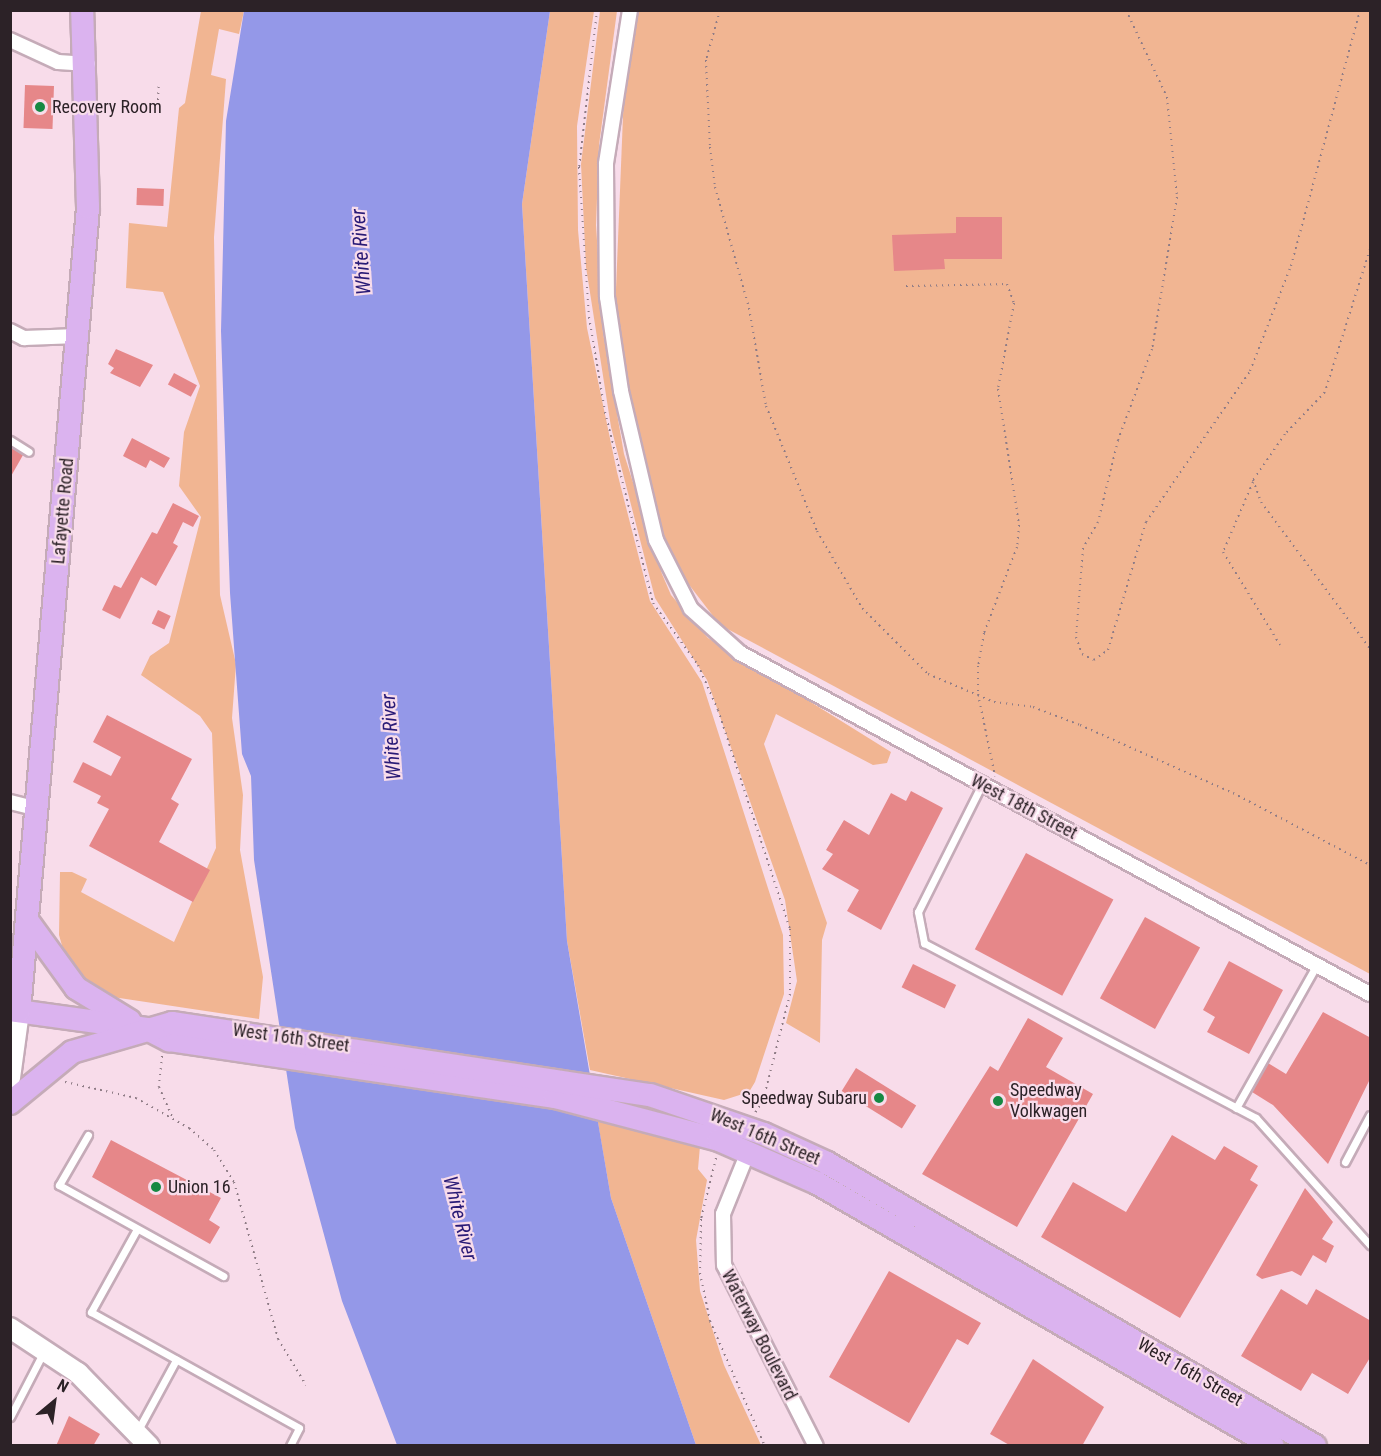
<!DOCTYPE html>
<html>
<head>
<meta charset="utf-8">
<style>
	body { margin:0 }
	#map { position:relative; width:1381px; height:1456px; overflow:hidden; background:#f8dcea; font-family:"Roboto Condensed",sans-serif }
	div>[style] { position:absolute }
	.green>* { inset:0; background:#f1b592 }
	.water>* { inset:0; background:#9498e8 }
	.building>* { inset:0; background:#e68789; transform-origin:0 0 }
	.path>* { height:2px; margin-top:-1px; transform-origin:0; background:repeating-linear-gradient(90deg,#8f7c86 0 1.5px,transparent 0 6px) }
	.roads { filter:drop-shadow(2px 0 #c5abb8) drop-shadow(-2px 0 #c5abb8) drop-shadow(0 2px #c5abb8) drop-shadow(0 -2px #c5abb8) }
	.service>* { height:7px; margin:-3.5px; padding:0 3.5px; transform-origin:3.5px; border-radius:3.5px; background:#fff }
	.minor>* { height:14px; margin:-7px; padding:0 7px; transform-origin:7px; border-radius:7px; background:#fff }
	.secondary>* { height:20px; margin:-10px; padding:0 10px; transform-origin:10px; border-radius:10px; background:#fff }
	.primary>* { height:22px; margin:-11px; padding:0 11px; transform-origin:11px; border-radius:11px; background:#dbb3ef }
	.dots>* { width:16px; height:16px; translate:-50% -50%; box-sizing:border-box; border:3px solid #f8dcea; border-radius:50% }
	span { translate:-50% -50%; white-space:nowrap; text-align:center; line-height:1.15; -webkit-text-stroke:4.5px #f8dcea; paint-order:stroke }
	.poi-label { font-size:18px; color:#2c2227 }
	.left { translate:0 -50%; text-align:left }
	.right { translate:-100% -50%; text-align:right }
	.street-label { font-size:18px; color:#2c2227 }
	.water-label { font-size:20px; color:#291a76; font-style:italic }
	.frame { position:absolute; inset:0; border:12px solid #2c2227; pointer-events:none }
	.north { position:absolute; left:24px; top:1372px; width:60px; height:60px; -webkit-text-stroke:4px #f8dcea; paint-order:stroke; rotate:29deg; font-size:16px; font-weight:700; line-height:24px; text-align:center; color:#2c2227 }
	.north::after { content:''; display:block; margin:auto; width:21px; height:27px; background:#2c2227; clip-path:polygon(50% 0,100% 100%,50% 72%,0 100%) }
</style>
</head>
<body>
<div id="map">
	<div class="green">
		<i style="clip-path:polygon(201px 11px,244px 11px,239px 34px,219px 29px,211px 75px,226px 79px,214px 237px,220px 595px,236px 664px,232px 718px,243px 795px,240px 850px,263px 977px,259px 1019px,106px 996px,87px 985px,65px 956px,59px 935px,60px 872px,72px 872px,87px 879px,81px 892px,174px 942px,216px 848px,212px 733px,200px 716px,141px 675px,150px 656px,169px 643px,201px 517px,179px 486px,184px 432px,200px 386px,163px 292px,126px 288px,129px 223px,167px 227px,179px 108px,185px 103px)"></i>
		<i style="clip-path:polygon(550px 11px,594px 11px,577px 126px,578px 230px,587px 328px,617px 472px,650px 601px,702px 682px,783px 935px,784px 994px,755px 1082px,749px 1092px,724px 1100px,590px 1070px,567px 941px,522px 204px)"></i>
		<i style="clip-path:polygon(600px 11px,617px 11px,599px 145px,596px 225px,603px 333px,624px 454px,662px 574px,671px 595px,708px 638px,891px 752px,887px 763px,873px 765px,776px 714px,764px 744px,827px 923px,822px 940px,820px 1043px,786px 1023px,797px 981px,785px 900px,707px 680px,655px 598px,611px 427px,586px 267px,581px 164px)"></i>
		<i style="clip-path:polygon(636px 11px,1370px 11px,1370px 974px,720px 625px,670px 560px,642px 452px,615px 314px,626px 42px)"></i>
		<i style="clip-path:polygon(597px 1117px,700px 1146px,698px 1169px,707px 1180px,696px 1240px,700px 1291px,724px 1365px,761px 1445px,696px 1445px,611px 1198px)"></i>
	</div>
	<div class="water">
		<i style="clip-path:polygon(244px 11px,550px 11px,522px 204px,567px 941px,611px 1198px,696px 1445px,397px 1445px,342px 1301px,295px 1128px,254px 860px,251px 776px,242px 754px,230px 593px,221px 331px,226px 121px)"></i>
	</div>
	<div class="building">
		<i style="left:25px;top:85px;width:29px;height:43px;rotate:2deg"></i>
		<i style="left:137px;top:188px;width:27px;height:17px;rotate:2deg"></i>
		<i style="clip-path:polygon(956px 217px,1002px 217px,1002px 259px,944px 259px,945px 269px,894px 271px,892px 235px,956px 233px)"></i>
		<i style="clip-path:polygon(116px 349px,153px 365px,140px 387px,110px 373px,114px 368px,108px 364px)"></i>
		<i style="left:174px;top:373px;width:26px;height:13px;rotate:28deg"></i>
		<i style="clip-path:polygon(132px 438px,170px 458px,164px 468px,150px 460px,146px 468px,123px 456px)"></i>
		<i style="clip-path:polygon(10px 447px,23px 455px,10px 478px)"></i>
		<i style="clip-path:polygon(173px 503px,199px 516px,193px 527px,183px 522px,173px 543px,178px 546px,156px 586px,141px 577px,120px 619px,102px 610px,114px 585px,121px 588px,152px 532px,157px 534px)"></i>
		<i style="left:158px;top:610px;width:14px;height:15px;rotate:25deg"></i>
		<i style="clip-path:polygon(107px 715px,192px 759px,171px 799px,179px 804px,159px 842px,210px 870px,193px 902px,89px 846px,109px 809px,97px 803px,101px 796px,73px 782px,83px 762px,111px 776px,121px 757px,93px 742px)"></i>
		<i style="clip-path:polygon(911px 791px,943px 808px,881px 930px,847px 911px,859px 890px,822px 869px,833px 854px,826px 850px,844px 820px,869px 835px,891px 793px,906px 801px)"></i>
		<i style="left:1026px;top:853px;width:99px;height:109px;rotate:28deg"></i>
		<i style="left:1145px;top:917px;width:63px;height:93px;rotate:29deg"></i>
		<i style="clip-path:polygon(1229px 961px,1283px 990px,1249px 1054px,1207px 1032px,1215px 1017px,1203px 1010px)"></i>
		<i style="left:913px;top:964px;width:48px;height:26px;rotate:26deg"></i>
		<i style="clip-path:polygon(1323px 1012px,1371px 1038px,1371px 1077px,1328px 1164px,1273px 1105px,1252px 1092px,1268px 1063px,1286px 1074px)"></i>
		<i style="clip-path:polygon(1028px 1018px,1063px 1038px,1046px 1067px,1093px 1094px,1017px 1227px,922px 1174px,990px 1066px,998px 1071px)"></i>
		<i style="left:856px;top:1068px;width:71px;height:27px;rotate:32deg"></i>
		<i style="clip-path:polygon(1172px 1135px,1215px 1160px,1224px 1146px,1258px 1166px,1250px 1180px,1258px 1185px,1180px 1318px,1041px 1237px,1073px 1182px,1126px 1212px)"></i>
		<i style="clip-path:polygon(111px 1140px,221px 1198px,209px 1220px,220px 1227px,210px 1244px,92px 1177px)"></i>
		<i style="clip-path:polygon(1305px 1188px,1333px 1222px,1322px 1239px,1334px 1246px,1326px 1263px,1313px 1255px,1301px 1276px,1292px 1271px,1262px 1279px,1256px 1275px)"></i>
		<i style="clip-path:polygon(889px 1271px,981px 1323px,968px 1345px,957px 1339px,909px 1423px,829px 1377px)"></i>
		<i style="clip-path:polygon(1281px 1289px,1307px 1305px,1316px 1289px,1371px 1321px,1371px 1356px,1348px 1394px,1312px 1373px,1301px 1391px,1241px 1356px)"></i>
		<i style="clip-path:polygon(1033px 1359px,1104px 1407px,1082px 1446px,1011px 1446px,990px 1434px)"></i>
		<i style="clip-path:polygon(69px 1416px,100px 1434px,93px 1446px,56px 1446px)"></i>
	</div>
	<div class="path">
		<i style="left:597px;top:10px;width:158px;rotate:96.5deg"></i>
		<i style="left:579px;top:167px;width:150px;rotate:86.2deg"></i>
		<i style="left:589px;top:317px;width:96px;rotate:80.4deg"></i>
		<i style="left:605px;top:412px;width:197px;rotate:75.9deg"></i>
		<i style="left:653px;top:603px;width:77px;rotate:54deg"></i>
		<i style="left:698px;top:665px;width:49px;rotate:66deg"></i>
		<i style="left:718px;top:710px;width:231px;rotate:71.8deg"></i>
		<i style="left:790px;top:929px;width:65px;rotate:90deg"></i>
		<i style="left:790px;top:994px;width:110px;rotate:104.2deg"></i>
		<i style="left:763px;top:1101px;width:14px;rotate:124deg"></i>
		<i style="left:720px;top:10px;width:52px;rotate:105.6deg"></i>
		<i style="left:706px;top:60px;width:87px;rotate:87.4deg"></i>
		<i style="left:710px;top:147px;width:40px;rotate:82.9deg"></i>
		<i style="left:715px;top:187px;width:126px;rotate:74.3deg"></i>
		<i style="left:749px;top:308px;width:99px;rotate:80.2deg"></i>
		<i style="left:766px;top:406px;width:135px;rotate:67.8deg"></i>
		<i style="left:817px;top:531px;width:89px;rotate:59.7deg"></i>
		<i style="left:862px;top:608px;width:93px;rotate:45deg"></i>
		<i style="left:928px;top:674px;width:72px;rotate:23deg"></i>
		<i style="left:994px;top:702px;width:39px;rotate:7deg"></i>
		<i style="left:1033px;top:707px;width:50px;rotate:21deg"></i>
		<i style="left:1080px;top:725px;width:167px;rotate:24deg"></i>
		<i style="left:1233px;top:793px;width:155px;rotate:27.7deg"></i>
		<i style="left:1126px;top:10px;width:96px;rotate:64.8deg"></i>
		<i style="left:1167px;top:97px;width:100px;rotate:84.3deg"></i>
		<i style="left:1177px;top:197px;width:154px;rotate:99.3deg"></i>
		<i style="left:1152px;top:349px;width:97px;rotate:110.5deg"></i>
		<i style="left:1118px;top:440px;width:84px;rotate:103.7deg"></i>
		<i style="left:1098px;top:522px;width:30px;rotate:120deg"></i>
		<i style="left:1083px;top:548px;width:89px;rotate:94.5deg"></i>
		<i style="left:1076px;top:637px;width:18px;rotate:71deg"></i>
		<i style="left:1082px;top:654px;width:13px;rotate:27deg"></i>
		<i style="left:1094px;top:660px;width:17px;rotate:-36deg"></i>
		<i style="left:1108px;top:650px;width:134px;rotate:-73.5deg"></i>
		<i style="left:1146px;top:522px;width:183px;rotate:-55.4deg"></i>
		<i style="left:1250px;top:371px;width:113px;rotate:-68.7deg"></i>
		<i style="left:1291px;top:266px;width:265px;rotate:-74.9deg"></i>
		<i style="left:158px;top:100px;width:17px;rotate:-87deg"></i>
		<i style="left:1370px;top:249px;width:150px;rotate:107.5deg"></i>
		<i style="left:1325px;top:392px;width:58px;rotate:133.6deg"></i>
		<i style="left:1285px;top:434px;width:56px;rotate:124.8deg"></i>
		<i style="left:1253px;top:480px;width:23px;rotate:70deg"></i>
		<i style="left:1261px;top:502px;width:183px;rotate:53.4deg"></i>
		<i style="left:906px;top:286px;width:101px;rotate:-1.1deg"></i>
		<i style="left:1007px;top:284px;width:20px;rotate:70deg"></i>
		<i style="left:1014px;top:303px;width:87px;rotate:100.5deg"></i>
		<i style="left:998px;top:389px;width:138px;rotate:81.2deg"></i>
		<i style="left:1019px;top:525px;width:22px;rotate:95deg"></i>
		<i style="left:1017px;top:547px;width:92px;rotate:111deg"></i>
		<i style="left:984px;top:633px;width:34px;rotate:100deg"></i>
		<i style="left:978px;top:666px;width:28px;rotate:90deg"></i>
		<i style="left:978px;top:694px;width:84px;rotate:78.3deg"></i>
		<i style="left:1253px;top:482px;width:76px;rotate:113.2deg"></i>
		<i style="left:1223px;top:552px;width:109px;rotate:58.5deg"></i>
		<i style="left:162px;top:1056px;width:31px;rotate:96deg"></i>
		<i style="left:159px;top:1087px;width:32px;rotate:66deg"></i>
		<i style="left:65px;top:1082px;width:73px;rotate:12.7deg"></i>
		<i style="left:136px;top:1098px;width:61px;rotate:29.5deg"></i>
		<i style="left:189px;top:1128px;width:33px;rotate:41deg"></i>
		<i style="left:214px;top:1150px;width:38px;rotate:58deg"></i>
		<i style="left:234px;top:1182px;width:163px;rotate:74.3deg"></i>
		<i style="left:278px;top:1339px;width:54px;rotate:58.7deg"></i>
		<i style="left:716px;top:1158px;width:63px;rotate:103.8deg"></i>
		<i style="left:701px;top:1219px;width:54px;rotate:91.1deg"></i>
		<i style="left:700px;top:1273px;width:49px;rotate:78.2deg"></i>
		<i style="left:710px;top:1321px;width:137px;rotate:66.3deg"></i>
	</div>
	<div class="roads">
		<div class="service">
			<i style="left:10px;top:440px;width:22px;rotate:32deg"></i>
			<i style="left:982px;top:784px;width:143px;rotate:116.6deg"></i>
			<i style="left:918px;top:912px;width:32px;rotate:79deg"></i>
			<i style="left:924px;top:943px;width:375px;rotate:27.8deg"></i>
			<i style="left:1256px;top:1118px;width:171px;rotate:48.1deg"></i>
			<i style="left:1236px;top:1108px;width:165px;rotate:-60.6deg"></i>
			<i style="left:88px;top:1135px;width:58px;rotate:120.1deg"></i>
			<i style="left:59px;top:1185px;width:188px;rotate:29deg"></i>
			<i style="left:1345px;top:1162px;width:53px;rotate:-62deg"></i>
			<i style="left:137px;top:1229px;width:95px;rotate:119deg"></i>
			<i style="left:91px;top:1312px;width:238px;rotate:29.1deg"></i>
			<i style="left:299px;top:1428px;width:20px;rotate:117deg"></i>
			<i style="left:10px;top:1417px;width:74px;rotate:-62.7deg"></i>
			<i style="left:138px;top:1430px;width:80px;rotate:-61.5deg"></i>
		</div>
		<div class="minor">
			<i style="left:630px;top:10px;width:156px;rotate:98.9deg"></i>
			<i style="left:606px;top:164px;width:133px;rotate:89.6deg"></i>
			<i style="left:607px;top:297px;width:95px;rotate:81.5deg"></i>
			<i style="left:621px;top:391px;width:153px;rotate:76.8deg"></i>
			<i style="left:656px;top:540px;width:77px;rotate:63.1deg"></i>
			<i style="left:691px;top:609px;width:66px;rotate:41.9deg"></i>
			<i style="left:740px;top:653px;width:716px;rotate:28.43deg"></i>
			<i style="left:10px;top:40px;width:53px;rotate:24.6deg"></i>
			<i style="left:58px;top:62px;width:30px;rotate:4deg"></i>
			<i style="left:10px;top:331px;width:16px;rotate:27deg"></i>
			<i style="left:24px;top:338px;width:54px;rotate:-2.1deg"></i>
			<i style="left:10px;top:802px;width:29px;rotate:14deg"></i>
			<i style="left:748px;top:1152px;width:67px;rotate:112deg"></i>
			<i style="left:723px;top:1214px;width:51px;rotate:88.9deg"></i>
			<i style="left:724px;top:1265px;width:203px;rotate:63.1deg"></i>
		</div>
		<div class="secondary">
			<i style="left:10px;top:1078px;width:68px;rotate:-82.3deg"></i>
			<i style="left:10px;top:1328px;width:82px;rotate:33.5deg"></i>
			<i style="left:78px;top:1373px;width:102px;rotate:45.8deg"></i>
		</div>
		<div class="primary">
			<i style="left:29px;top:923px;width:80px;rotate:54.1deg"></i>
			<i style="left:76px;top:988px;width:63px;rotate:31.4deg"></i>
			<i style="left:10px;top:1010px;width:138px;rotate:7.9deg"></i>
			<i style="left:147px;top:1029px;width:25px;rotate:27deg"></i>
			<i style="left:169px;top:1040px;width:390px;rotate:8.4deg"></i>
			<i style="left:555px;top:1097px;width:170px;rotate:14.7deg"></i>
			<i style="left:719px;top:1140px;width:107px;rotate:23.7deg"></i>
			<i style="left:817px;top:1183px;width:526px;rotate:29.97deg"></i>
			<i style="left:19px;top:1011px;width:807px;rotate:-85.09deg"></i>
			<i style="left:88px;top:207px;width:197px;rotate:-91.7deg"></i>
			<i style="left:10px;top:1103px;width:80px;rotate:-39.4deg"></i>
			<i style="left:72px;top:1052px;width:104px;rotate:-16.2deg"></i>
			<i style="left:172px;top:1023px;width:483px;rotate:8.6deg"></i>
			<i style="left:650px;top:1095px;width:120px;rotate:18.9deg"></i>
			<i style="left:764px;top:1134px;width:69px;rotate:24.7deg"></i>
			<i style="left:827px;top:1163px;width:564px;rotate:30.11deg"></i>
		</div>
	</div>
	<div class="dots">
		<i style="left:40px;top:107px;background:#168942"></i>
		<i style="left:879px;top:1098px;background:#168942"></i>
		<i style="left:998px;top:1101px;background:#168942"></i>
		<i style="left:156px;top:1187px;background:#168942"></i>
	</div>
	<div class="poi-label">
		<span class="left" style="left:52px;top:107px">Recovery Room</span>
		<span class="left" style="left:1010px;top:1101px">Speedway<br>Volkwagen</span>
		<span class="right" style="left:867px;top:1098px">Speedway Subaru</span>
		<span class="left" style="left:168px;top:1187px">Union 16</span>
	</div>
	<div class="street-label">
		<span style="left:63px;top:511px;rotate:-85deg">Lafayette Road</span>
		<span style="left:1024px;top:807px;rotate:28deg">West 18th Street</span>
		<span style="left:291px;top:1038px;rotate:8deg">West 16th Street</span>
		<span style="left:765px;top:1137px;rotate:23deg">West 16th Street</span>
		<span style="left:759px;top:1335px;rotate:63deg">Waterway Boulevard</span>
		<span style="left:1190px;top:1372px;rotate:30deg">West 16th Street</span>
	</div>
	<div class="water-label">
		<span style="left:361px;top:252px;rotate:-94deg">White River</span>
		<span style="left:391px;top:737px;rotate:-94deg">White River</span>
		<span style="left:460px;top:1218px;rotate:76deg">White River</span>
	</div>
	<div class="frame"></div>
	<div class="north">N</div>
</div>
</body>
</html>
